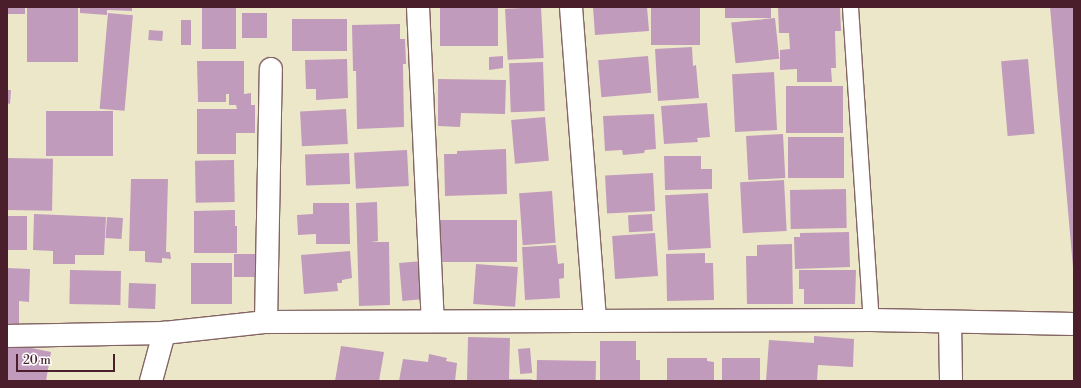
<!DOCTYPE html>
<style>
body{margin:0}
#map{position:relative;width:1081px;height:388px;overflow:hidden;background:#ede7ca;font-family:"Libre Bodoni",serif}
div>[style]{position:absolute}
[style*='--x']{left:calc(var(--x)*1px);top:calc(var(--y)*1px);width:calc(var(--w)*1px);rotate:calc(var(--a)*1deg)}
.building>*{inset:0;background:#c19bbb;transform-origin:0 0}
.roads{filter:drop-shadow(1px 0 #836563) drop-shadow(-1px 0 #836563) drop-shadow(0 1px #836563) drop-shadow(0 -1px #836563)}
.service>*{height:15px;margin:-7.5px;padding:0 7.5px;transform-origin:7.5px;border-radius:7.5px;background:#fff}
.pedestrian>*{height:22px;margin:-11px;padding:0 11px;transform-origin:11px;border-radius:11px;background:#fff}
.minor>*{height:22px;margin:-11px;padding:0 11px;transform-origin:11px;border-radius:11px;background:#fff}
span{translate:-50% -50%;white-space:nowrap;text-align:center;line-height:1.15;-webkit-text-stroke:4px #fff;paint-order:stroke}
.frame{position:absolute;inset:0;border:8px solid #4a1f2b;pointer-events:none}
.scale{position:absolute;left:16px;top:354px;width:99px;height:18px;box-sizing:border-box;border:2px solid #4a1f2b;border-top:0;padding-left:5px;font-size:12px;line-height:14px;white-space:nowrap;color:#4a1f2b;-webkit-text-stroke:3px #fff;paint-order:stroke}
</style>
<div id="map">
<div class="building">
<i style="left:7px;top:7px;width:18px;height:7px"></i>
<i style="left:27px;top:7px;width:51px;height:55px"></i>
<i style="clip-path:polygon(80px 7px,132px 7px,132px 11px,107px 10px,107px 15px,80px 13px)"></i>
<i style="left:202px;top:7px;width:34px;height:42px"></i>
<i style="left:440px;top:7px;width:58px;height:39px"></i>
<i style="left:541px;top:7px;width:51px;height:36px;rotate:87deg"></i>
<i style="clip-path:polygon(593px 7px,647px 7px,649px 31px,595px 35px)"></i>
<i style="left:651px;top:7px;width:49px;height:38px"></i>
<i style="left:725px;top:7px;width:46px;height:11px"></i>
<i style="clip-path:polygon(778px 7px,840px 7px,841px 31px,835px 31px,836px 68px,831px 68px,832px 82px,797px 82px,797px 69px,780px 70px,780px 50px,790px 49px,789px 33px,779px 33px)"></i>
<i style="clip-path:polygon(1050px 7px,1074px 7px,1074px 267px,1073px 267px)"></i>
<i style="left:108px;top:13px;width:25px;height:96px;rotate:5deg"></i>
<i style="left:242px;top:13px;width:25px;height:25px"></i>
<i style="left:775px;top:18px;width:41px;height:44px;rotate:84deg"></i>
<i style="left:292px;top:19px;width:55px;height:32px"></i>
<i style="left:181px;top:20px;width:10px;height:25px"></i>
<i style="clip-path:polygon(400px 24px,400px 39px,405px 39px,406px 64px,403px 64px,404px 127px,357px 129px,356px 71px,353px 71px,352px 25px)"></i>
<i style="left:149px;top:30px;width:14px;height:10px;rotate:4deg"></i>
<i style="clip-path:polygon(692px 47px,693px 66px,696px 65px,699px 98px,658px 101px,655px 49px)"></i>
<i style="clip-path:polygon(503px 56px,503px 68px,489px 70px,489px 57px)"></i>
<i style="left:648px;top:56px;width:37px;height:50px;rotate:85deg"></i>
<i style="clip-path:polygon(347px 59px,348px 98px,316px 100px,316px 89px,306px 89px,305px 60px)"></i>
<i style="left:1028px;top:59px;width:75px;height:27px;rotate:85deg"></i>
<i style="clip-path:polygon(197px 61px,244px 61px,244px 94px,251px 93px,251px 105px,255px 105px,255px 133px,236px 133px,236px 154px,197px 154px,197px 109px,237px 109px,236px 105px,229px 105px,229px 94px,226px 94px,226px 102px,198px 102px)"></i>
<i style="left:543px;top:62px;width:49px;height:34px;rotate:88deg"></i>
<i style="left:774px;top:72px;width:58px;height:42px;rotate:87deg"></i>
<i style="clip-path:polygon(438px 79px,506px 80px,505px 114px,461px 113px,460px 127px,438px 126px)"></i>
<i style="left:786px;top:86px;width:57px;height:47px"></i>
<i style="clip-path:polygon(7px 90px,11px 90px,10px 104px,7px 103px)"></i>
<i style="clip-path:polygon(707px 103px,710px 137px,697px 138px,698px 142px,664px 144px,661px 106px)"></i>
<i style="left:346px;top:109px;width:35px;height:46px;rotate:87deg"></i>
<i style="left:46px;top:111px;width:67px;height:45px"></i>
<i style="clip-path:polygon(654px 114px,656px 149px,645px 150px,644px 153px,623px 155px,622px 150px,605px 151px,603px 116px)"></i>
<i style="left:545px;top:117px;width:44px;height:34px;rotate:85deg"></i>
<i style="left:783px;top:134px;width:44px;height:37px;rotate:87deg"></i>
<i style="left:788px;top:137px;width:56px;height:41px"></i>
<i style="clip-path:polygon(506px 149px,507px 194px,445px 196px,444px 154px,457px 154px,457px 151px)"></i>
<i style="left:407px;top:150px;width:36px;height:53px;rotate:87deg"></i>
<i style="left:349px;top:153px;width:31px;height:44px;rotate:88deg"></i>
<i style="clip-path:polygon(664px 156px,701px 156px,701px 169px,712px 169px,712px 189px,665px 190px)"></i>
<i style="left:7px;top:158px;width:46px;height:52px;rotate:1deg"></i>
<i style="left:234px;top:160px;width:42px;height:39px;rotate:89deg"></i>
<i style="left:653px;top:173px;width:38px;height:48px;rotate:87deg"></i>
<i style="clip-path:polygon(131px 179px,168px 179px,166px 252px,170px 252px,171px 259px,162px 258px,162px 263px,145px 262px,145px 251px,129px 251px)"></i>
<i style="left:784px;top:180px;width:51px;height:44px;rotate:87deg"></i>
<i style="left:846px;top:189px;width:39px;height:56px;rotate:89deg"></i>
<i style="left:552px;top:191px;width:52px;height:33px;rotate:86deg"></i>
<i style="left:708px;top:193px;width:55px;height:43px;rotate:87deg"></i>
<i style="clip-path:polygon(377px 202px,378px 241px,371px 242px,389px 242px,390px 305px,359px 306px,356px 203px)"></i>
<i style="clip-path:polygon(313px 203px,349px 203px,350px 244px,316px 244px,316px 234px,298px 235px,297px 215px,313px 214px)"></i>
<i style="clip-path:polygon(235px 210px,235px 226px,237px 226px,237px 253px,194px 253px,194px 211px)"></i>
<i style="clip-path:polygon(34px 214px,106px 217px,104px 255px,75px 255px,75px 264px,53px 264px,53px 251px,33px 250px)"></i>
<i style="left:652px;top:214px;width:17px;height:24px;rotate:87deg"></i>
<i style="left:7px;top:216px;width:20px;height:34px"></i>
<i style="left:107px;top:217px;width:16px;height:21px;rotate:4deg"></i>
<i style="left:517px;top:220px;width:42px;height:79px;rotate:90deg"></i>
<i style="clip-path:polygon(849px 232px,850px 267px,795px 269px,794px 237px,800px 237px,800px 233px)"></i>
<i style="left:655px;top:233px;width:43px;height:43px;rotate:86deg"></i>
<i style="clip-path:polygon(792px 244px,793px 304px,747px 304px,746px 256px,757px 256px,757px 245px)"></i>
<i style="clip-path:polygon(556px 245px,558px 264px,564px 263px,564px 278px,559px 279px,560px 298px,525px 300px,522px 247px)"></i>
<i style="clip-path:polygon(350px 251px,352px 278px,342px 280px,342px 283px,337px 283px,338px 291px,304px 294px,301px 255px)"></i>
<i style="clip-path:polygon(705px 253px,705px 263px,713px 263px,714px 300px,667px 301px,666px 254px)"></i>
<i style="left:257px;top:254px;width:23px;height:23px;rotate:90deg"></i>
<i style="left:423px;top:261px;width:38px;height:24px;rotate:85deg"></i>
<i style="left:191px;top:263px;width:41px;height:41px"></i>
<i style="left:476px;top:264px;width:42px;height:40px;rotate:4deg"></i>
<i style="clip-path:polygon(7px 268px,30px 269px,29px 302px,19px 301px,19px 325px,7px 325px)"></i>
<i style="left:70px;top:270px;width:51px;height:34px;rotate:1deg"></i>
<i style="clip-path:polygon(799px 270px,856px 270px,855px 304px,804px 304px,804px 289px,799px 289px)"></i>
<i style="left:129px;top:283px;width:27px;height:25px;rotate:2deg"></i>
<i style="clip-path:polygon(814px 336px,854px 339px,853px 367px,818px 365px,817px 381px,766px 381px,769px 340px,814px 343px)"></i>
<i style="clip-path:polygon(468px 337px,510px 338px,509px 379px,532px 379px,532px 381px,467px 381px)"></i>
<i style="clip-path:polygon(600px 341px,636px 341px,636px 360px,640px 360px,640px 381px,600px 381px)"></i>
<i style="clip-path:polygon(7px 343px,51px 352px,46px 381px,7px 381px)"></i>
<i style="clip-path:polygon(341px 346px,384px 352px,379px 381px,335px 381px)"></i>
<i style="left:530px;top:348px;width:25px;height:12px;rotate:85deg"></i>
<i style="clip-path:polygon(429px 354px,447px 358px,446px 361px,457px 363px,455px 381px,399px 381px,403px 359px,428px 362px)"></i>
<i style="clip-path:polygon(667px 358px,707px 358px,707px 361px,714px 362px,714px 381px,667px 381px)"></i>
<i style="left:722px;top:358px;width:38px;height:23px"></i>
<i style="left:537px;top:360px;width:59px;height:21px;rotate:1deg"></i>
</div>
<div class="roads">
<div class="service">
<i style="--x:850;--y:7;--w:314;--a:86.2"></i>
</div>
<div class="pedestrian">
<i style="--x:7;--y:336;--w:157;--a:-1.1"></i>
<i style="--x:164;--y:333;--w:103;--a:-6.2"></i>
<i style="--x:266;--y:322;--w:605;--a:-0.19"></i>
<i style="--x:871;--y:320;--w:203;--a:1.1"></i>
</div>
<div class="minor">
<i style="--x:418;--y:7;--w:314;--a:87.3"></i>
<i style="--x:571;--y:7;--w:314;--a:85.6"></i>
<i style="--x:266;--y:322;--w:253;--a:-88.9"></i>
<i style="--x:950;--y:322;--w:59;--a:89"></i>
<i style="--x:151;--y:381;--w:50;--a:-74.8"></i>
</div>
</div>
<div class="frame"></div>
<div class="scale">20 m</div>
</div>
